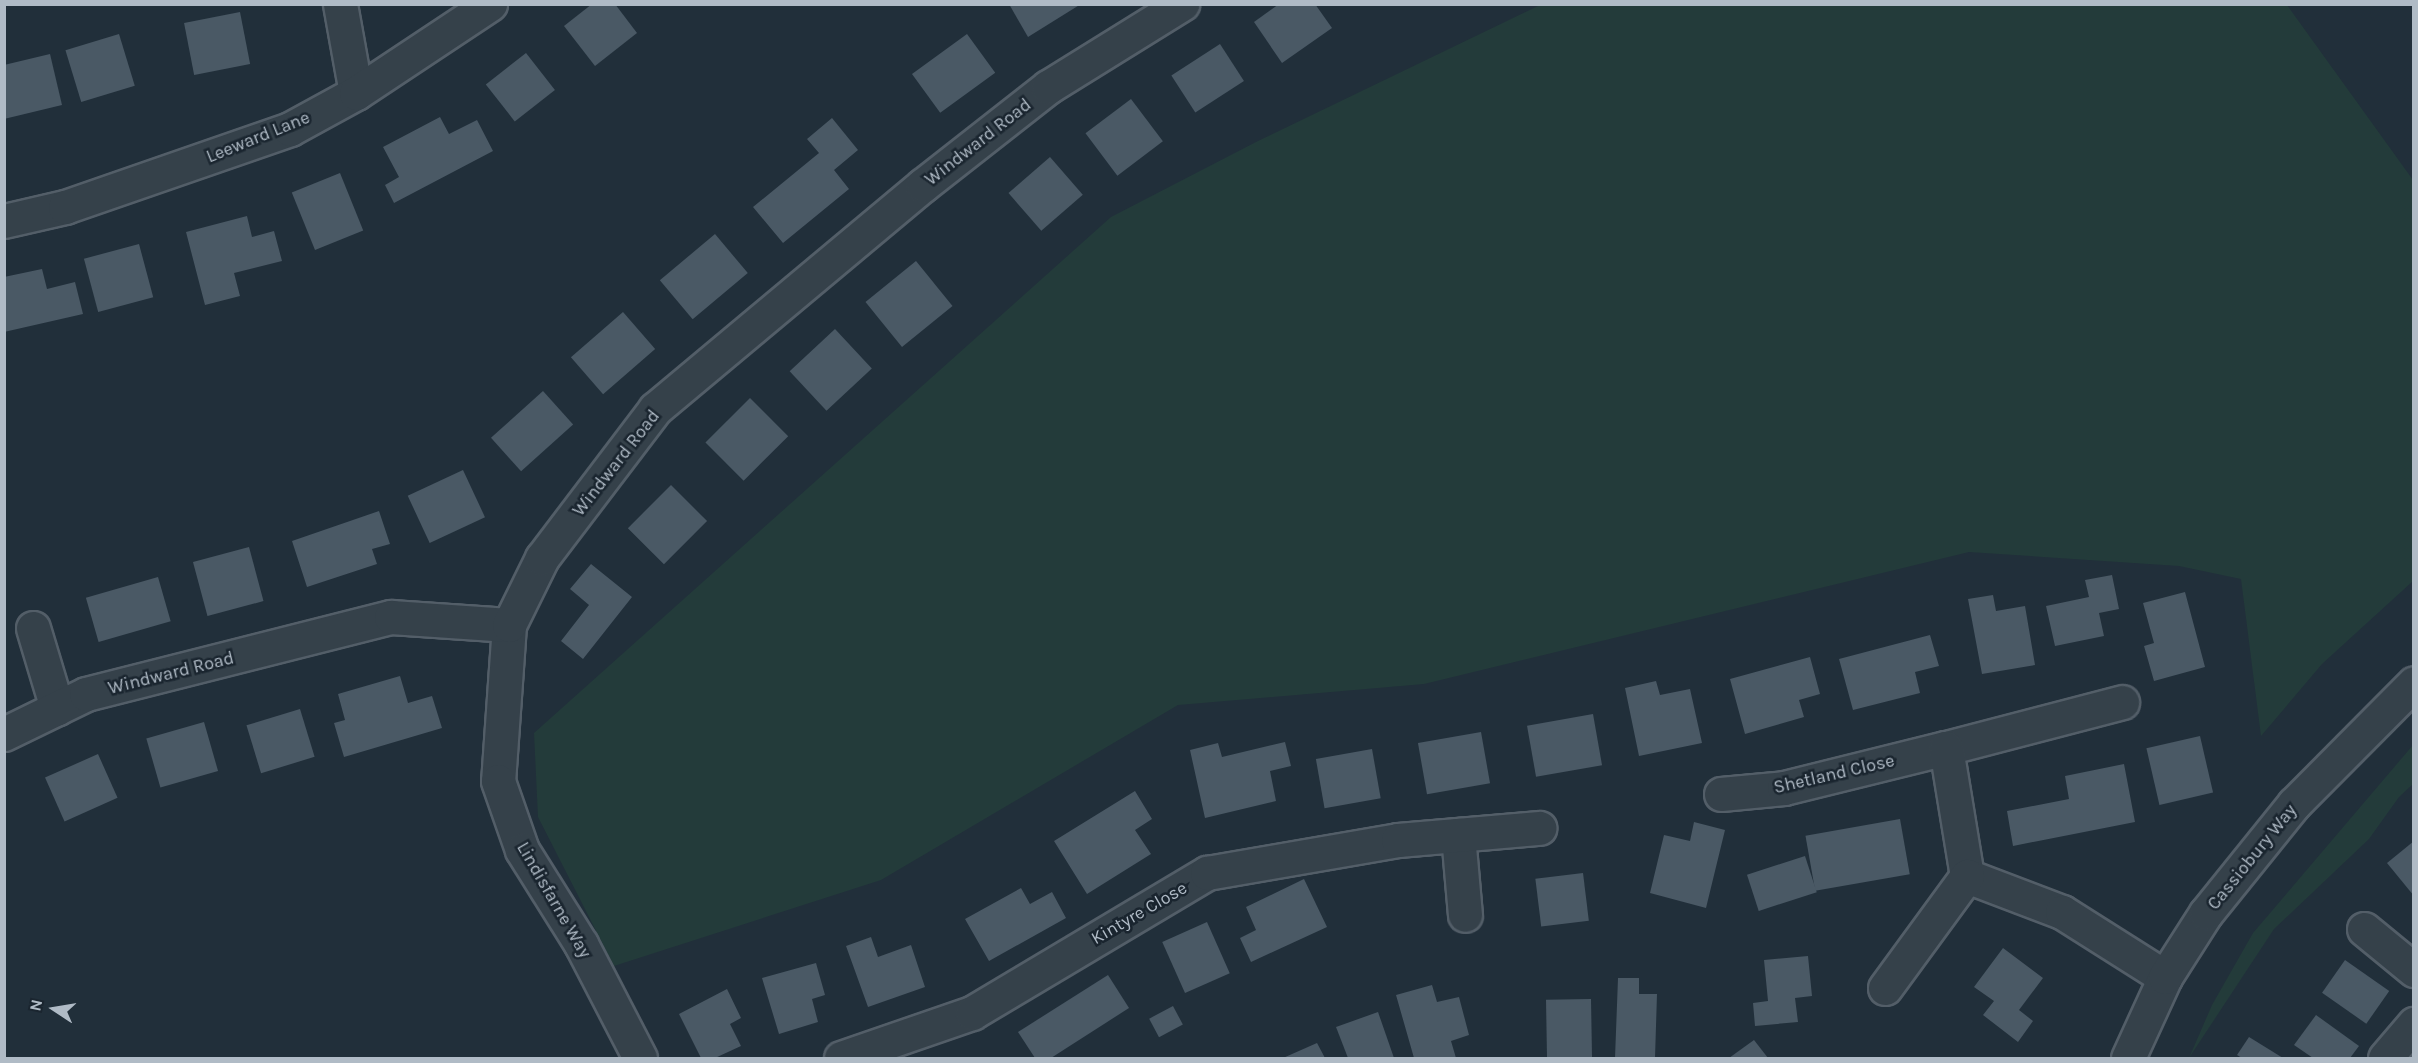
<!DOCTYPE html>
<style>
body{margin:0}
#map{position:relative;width:2418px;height:1063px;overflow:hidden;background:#212f3a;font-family:Karla,sans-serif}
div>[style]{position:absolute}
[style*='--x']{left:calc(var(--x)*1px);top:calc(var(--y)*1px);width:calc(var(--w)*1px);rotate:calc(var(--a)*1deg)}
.green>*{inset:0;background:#233b3a}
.building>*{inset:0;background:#4a5965;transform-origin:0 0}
.roads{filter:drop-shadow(2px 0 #535e68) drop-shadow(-2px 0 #535e68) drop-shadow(0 2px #535e68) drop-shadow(0 -2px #535e68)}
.street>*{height:33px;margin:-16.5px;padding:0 16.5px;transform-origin:16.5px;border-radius:16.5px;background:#35414a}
span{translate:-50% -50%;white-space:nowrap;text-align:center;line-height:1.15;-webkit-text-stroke:5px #1a252f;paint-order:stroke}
.street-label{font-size:18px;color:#b0bbc6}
.frame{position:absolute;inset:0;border:6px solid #b0bbc6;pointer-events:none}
.north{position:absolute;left:24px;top:979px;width:60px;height:60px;-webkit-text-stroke:4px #1a252f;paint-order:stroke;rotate:282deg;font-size:16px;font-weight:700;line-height:24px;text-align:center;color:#b0bbc6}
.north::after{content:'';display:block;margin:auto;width:21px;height:27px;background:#b0bbc6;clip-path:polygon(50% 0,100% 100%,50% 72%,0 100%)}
</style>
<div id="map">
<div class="green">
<i style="clip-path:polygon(1542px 4px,2287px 5px,2413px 180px,2413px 581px,2322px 664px,2261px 736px,2241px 579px,2179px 566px,1969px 552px,1424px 684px,1178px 705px,881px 880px,614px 966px,538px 817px,534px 733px,1111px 217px,1256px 142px)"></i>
<i style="clip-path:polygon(2413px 745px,2413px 784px,2399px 797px,2369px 839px,2274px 929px,2189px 1058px,2212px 1005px,2253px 933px)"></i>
</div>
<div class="building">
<i style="clip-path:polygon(592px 4px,615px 4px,637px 33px,595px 66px,564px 26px)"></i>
<i style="clip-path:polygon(1009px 4px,1081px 4px,1028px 37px)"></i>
<i style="clip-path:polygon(1279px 4px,1315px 4px,1332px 28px,1282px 63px,1254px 22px)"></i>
<i style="left:240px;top:12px;width:53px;height:57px;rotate:79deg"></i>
<i style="left:119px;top:34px;width:54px;height:56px;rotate:73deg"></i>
<i style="left:967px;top:34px;width:48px;height:68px;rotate:54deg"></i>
<i style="left:1220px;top:44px;width:44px;height:58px;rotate:57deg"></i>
<i style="left:526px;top:53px;width:47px;height:51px;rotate:52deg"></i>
<i style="clip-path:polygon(50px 54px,62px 105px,4px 119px,4px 65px)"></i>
<i style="left:1131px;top:99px;width:53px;height:57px;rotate:53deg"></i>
<i style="clip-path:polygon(440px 117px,449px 134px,477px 120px,493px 151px,394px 203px,385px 185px,399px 177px,383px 147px)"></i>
<i style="clip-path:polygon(832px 118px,858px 150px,834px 170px,849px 189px,783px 243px,753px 207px,819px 153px,807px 139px)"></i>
<i style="left:1050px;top:157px;width:50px;height:55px;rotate:49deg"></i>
<i style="left:340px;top:173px;width:62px;height:52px;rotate:68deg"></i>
<i style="clip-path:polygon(247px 216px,252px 237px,274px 231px,282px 261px,234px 273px,240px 296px,205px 305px,186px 232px)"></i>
<i style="left:715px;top:234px;width:51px;height:72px;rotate:50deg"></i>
<i style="left:139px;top:244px;width:55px;height:57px;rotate:75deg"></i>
<i style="left:916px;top:261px;width:58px;height:65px;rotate:51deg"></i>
<i style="clip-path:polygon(42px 269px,47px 289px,75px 282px,83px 314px,4px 332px,4px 277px)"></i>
<i style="left:623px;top:312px;width:49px;height:69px;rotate:49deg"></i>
<i style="left:835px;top:329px;width:54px;height:62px;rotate:47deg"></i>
<i style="left:543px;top:391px;width:45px;height:70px;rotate:48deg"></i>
<i style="left:750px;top:398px;width:54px;height:63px;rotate:45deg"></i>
<i style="left:463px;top:470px;width:52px;height:61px;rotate:65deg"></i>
<i style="left:671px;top:485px;width:51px;height:61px;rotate:45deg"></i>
<i style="clip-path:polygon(379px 511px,390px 544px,372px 549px,377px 564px,307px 587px,292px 541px)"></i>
<i style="left:249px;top:547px;width:56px;height:58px;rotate:75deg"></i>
<i style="clip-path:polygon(591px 564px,632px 597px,583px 659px,561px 641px,589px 605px,570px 589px)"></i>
<i style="clip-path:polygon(2112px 575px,2119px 609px,2099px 613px,2104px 636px,2055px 646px,2046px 606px,2089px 597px,2085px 580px)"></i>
<i style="left:158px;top:577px;width:46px;height:75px;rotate:74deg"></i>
<i style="clip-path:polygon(2185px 592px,2205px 667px,2154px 681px,2144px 646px,2154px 643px,2143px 603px)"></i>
<i style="clip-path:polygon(1993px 595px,1996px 611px,2025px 606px,2035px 665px,1982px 674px,1968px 599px)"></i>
<i style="clip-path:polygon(1930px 635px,1939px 666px,1915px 672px,1920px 693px,1853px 710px,1839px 659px)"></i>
<i style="clip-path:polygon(1810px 657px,1820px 694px,1799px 700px,1804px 717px,1745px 734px,1730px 679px)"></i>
<i style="clip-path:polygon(400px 676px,408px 703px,432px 696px,442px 728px,344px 757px,334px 723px,345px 720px,338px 694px)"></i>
<i style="clip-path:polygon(1656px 681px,1660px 695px,1690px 689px,1702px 743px,1639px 756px,1625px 688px)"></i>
<i style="left:300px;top:709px;width:50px;height:56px;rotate:73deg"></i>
<i style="left:1593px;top:714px;width:52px;height:67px;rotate:80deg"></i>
<i style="left:204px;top:722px;width:51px;height:60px;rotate:74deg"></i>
<i style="left:1481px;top:732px;width:52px;height:64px;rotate:80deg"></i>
<i style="left:2200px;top:736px;width:58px;height:55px;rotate:77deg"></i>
<i style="clip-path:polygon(1285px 742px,1291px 766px,1270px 771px,1276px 801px,1205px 818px,1190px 750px,1218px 743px,1222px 757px)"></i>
<i style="left:1372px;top:749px;width:50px;height:57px;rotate:80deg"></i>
<i style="left:98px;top:754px;width:48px;height:58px;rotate:66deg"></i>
<i style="clip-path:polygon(2124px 764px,2135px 822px,2013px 846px,2007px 811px,2069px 799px,2065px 776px)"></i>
<i style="clip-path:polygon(1135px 791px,1152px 819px,1135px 830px,1151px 854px,1087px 894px,1054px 841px)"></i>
<i style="left:1900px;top:819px;width:56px;height:96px;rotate:80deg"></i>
<i style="clip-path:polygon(1694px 822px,1725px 830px,1706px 908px,1650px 893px,1664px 835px,1690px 841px)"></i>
<i style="clip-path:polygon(2414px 841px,2414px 896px,2387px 863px)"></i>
<i style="left:1805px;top:856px;width:38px;height:61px;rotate:72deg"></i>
<i style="left:1583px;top:873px;width:48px;height:48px;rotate:83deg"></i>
<i style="clip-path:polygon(1304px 879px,1327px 927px,1251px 962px,1240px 938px,1256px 930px,1246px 907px)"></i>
<i style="clip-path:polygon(1021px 888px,1030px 904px,1052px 892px,1066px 918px,989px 961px,965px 919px)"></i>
<i style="left:1207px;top:922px;width:56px;height:49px;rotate:66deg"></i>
<i style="clip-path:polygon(871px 937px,878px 957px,911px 945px,925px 987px,868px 1007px,846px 946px)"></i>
<i style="clip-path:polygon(2003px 948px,2043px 978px,2019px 1010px,2033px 1021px,2018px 1042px,1983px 1015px,1994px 1001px,1974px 987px)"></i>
<i style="clip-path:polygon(1808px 956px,1812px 996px,1795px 998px,1798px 1022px,1755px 1026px,1753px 1003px,1768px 1001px,1764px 960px)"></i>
<i style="left:2345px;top:960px;width:54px;height:40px;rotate:35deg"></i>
<i style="clip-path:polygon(816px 963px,825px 995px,812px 999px,818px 1022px,779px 1034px,762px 978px)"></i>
<i style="clip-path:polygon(1108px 975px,1129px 1008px,1051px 1058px,1035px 1058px,1018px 1032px)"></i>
<i style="clip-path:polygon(1618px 978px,1639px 978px,1639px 994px,1657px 994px,1655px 1058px,1615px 1058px)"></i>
<i style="clip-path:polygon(1432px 985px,1437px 1002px,1459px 997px,1469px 1035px,1451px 1041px,1456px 1058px,1414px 1058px,1396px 995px)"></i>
<i style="clip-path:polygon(727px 989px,741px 1018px,730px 1024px,741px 1046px,715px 1058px,701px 1058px,679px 1014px)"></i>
<i style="left:1591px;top:999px;width:59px;height:45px;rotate:89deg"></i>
<i style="left:1173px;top:1006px;width:21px;height:27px;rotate:62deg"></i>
<i style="clip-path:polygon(1378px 1012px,1394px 1058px,1348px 1058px,1336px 1027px)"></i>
<i style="clip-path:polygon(2316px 1015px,2359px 1046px,2350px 1058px,2313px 1058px,2294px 1045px)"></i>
<i style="clip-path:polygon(2249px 1037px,2283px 1058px,2242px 1058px,2237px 1055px)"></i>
<i style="clip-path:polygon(1754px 1040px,1768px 1058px,1729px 1058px)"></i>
<i style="clip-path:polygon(1317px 1043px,1325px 1058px,1283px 1058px)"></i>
</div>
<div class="roads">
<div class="street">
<i style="--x:340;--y:4;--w:90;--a:79.8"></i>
<i style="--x:4;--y:221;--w:63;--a:-12.9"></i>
<i style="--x:65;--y:207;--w:238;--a:-19.1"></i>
<i style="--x:290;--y:129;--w:75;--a:-28.6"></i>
<i style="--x:356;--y:93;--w:161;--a:-33.6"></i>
<i style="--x:509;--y:625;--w:156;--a:94"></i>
<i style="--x:498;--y:781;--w:73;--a:70.8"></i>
<i style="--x:522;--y:850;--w:111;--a:57.9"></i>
<i style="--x:581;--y:944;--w:128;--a:62.6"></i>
<i style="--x:33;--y:628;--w:84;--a:73.3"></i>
<i style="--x:4;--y:734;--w:91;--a:-26"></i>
<i style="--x:86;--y:694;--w:315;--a:-14.2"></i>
<i style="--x:391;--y:617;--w:118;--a:3.9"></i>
<i style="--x:509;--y:625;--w:75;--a:-63.8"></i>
<i style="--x:542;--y:558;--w:187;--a:-52.8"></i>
<i style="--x:655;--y:409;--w:349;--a:-39.9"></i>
<i style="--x:923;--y:185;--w:159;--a:-38.1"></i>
<i style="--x:1048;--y:87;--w:158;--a:-31.8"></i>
<i style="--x:1946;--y:748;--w:182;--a:-14.6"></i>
<i style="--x:1721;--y:794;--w:63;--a:-5.4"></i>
<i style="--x:1784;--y:788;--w:167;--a:-13.9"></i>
<i style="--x:1946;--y:748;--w:130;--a:80.7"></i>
<i style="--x:1967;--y:876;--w:102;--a:20.8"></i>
<i style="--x:2062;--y:912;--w:122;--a:32.3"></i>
<i style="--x:1458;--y:835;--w:80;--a:85"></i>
<i style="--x:2364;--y:929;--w:65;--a:39.4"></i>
<i style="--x:1885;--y:988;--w:139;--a:-53.8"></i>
<i style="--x:841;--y:1058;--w:139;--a:-19"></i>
<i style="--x:972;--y:1013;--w:274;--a:-30.8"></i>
<i style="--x:1207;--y:873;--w:194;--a:-9.8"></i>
<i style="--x:1398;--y:840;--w:142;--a:-4.9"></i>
<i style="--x:2128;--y:1058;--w:89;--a:-65.4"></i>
<i style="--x:2165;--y:977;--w:76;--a:-57.4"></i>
<i style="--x:2206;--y:913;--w:140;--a:-51.1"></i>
<i style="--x:2294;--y:804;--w:170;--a:-45.2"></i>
<i style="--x:2385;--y:1058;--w:45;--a:-49.5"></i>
</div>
</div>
<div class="street-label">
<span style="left:258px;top:137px;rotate:-22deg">Leeward Lane</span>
<span style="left:978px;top:142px;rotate:-38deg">Windward Road</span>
<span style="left:616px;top:463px;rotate:-52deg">Windward Road</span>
<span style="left:171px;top:673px;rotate:-14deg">Windward Road</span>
<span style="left:1834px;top:774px;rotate:-13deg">Shetland Close</span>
<span style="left:2252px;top:857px;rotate:-51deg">Cassiobury Way</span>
<span style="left:554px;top:900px;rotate:60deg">Lindisfarne Way</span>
<span style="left:1139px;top:913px;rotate:-30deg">Kintyre Close</span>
</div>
<div class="frame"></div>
<div class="north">N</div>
</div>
